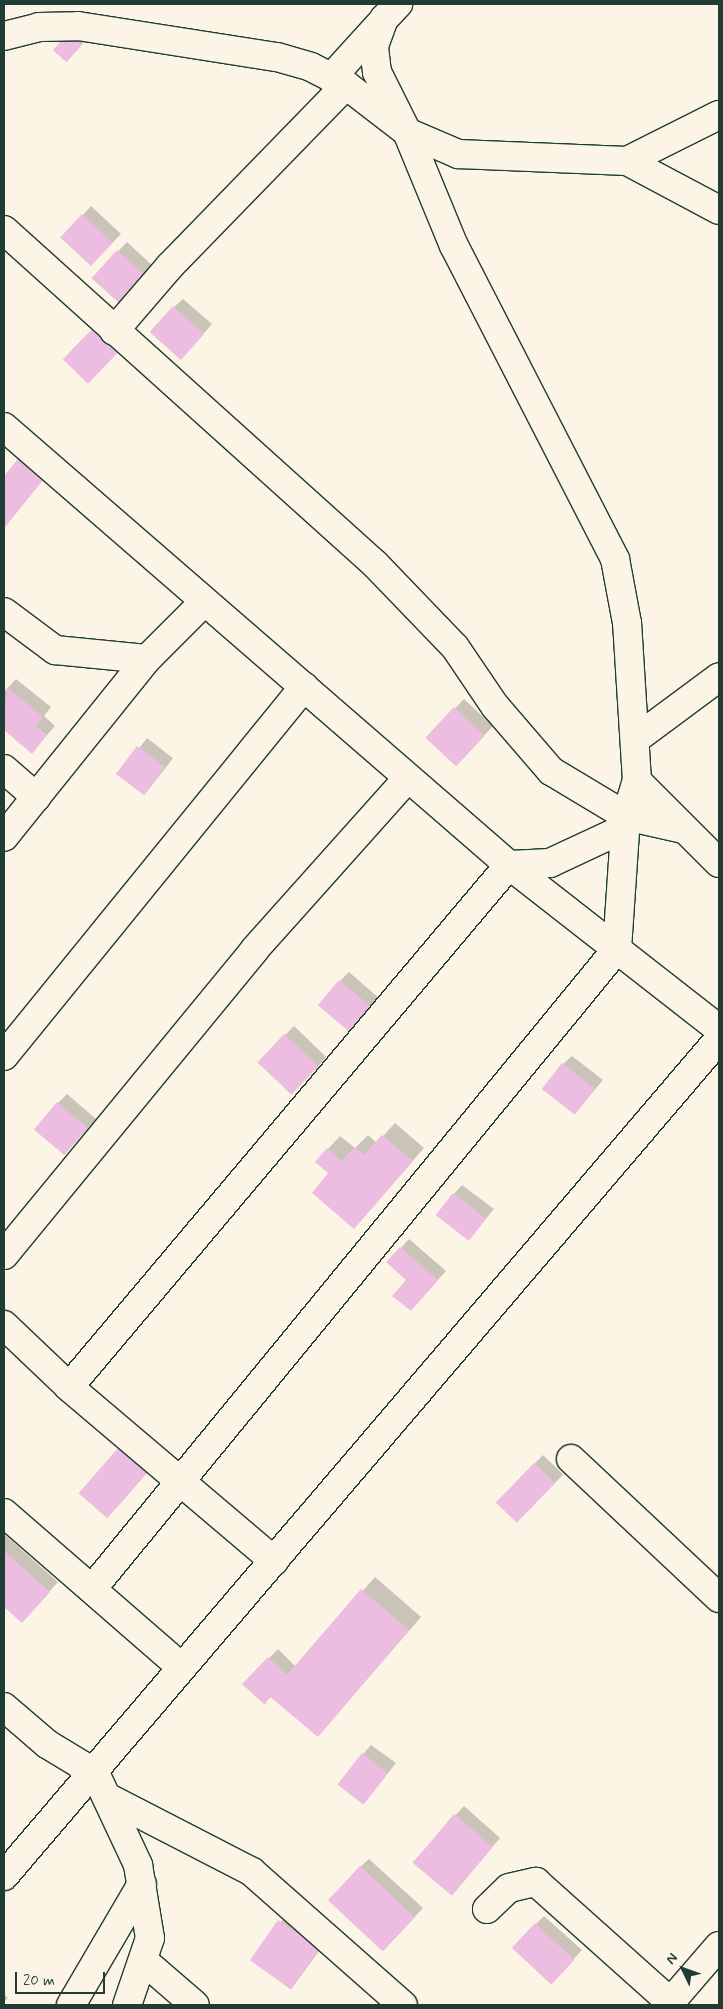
<!DOCTYPE html>
<style>
body{margin:0}
#map{position:relative;width:723px;height:2009px;overflow:hidden;background:#fcf5e5;font-family:Mynerve,sans-serif}
div>[style]{position:absolute}
[style*='--x']{left:calc(var(--x)*1px);top:calc(var(--y)*1px);width:calc(var(--w)*1px);rotate:calc(var(--a)*1deg)}
.shadow>*{inset:0;background:#0003;transform-origin:0 0}
.building>*{inset:0;background:#ecbde0;transform-origin:0 0}
.roads{filter:drop-shadow(1px 0 #1f3d34) drop-shadow(-1px 0 #1f3d34) drop-shadow(0 1px #1f3d34) drop-shadow(0 -1px #1f3d34)}
.street>*{height:28px;margin:-14px;padding:0 14px;transform-origin:14px;border-radius:14px;background:#fcf5e5}
span{translate:-50% -50%;white-space:nowrap;text-align:center;line-height:1.15;-webkit-text-stroke:5px #fcf5e5;paint-order:stroke}
.frame{position:absolute;inset:0;border:5px solid #1f3d34;pointer-events:none}
.north{position:absolute;left:658px;top:1944px;width:50px;height:50px;-webkit-text-stroke:4px #fcf5e5;paint-order:stroke;rotate:312deg;font-size:14px;font-weight:700;line-height:20px;text-align:center;color:#1f3d34}
.north::after{content:'';display:block;margin:auto;width:18px;height:22px;background:#1f3d34;clip-path:polygon(50% 0,100% 100%,50% 72%,0 100%)}
.scale{position:absolute;left:15px;top:1972px;width:90px;height:22px;box-sizing:border-box;border:2px solid #1f3d34;border-top:0;padding-left:6px;font-size:15px;line-height:18px;white-space:nowrap;color:#1f3d34;-webkit-text-stroke:4px #fcf5e5;paint-order:stroke}
</style>
<div id="map">
<div class="shadow">
<i style="clip-path:polygon(69px 34px,86px 40px,67px 61px)"></i>
<i style="clip-path:polygon(91px 206px,121px 234px,100px 256px,83px 215px)"></i>
<i style="clip-path:polygon(127px 242px,156px 269px,130px 296px,93px 278px)"></i>
<i style="clip-path:polygon(183px 299px,212px 324px,190px 349px,174px 307px)"></i>
<i style="clip-path:polygon(23px 455px,55px 465px,4px 528px,4px 478px)"></i>
<i style="clip-path:polygon(16px 679px,51px 707px,44px 716px,55px 726px,32px 752px,4px 729px,4px 692px)"></i>
<i style="clip-path:polygon(464px 699px,493px 726px,465px 756px,427px 737px)"></i>
<i style="left:147px;top:738px;width:33px;height:46px;rotate:38deg"></i>
<i style="clip-path:polygon(349px 972px,380px 999px,358px 1024px,340px 981px)"></i>
<i style="left:294px;top:1026px;width:45px;height:51px;rotate:44deg"></i>
<i style="clip-path:polygon(572px 1056px,603px 1080px,575px 1113px,563px 1064px)"></i>
<i style="clip-path:polygon(67px 1094px,96px 1119px,73px 1145px,58px 1103px)"></i>
<i style="clip-path:polygon(395px 1123px,424px 1148px,354px 1228px,330px 1173px,328px 1149px,340px 1136px,355px 1148px,368px 1135px,377px 1143px)"></i>
<i style="clip-path:polygon(462px 1185px,494px 1209px,469px 1239px,454px 1194px)"></i>
<i style="clip-path:polygon(409px 1239px,446px 1271px,419px 1301px,401px 1248px)"></i>
<i style="clip-path:polygon(128px 1440px,155px 1464px,117px 1507px,81px 1493px)"></i>
<i style="left:543px;top:1455px;width:28px;height:66px;rotate:44deg"></i>
<i style="clip-path:polygon(4px 1534px,58px 1582px,22px 1622px,4px 1605px)"></i>
<i style="clip-path:polygon(375px 1577px,421px 1617px,318px 1736px,272px 1696px,264px 1703px,244px 1684px,278px 1649px,296px 1667px)"></i>
<i style="clip-path:polygon(371px 1745px,396px 1763px,364px 1803px,363px 1754px)"></i>
<i style="clip-path:polygon(464px 1806px,500px 1838px,457px 1886px,413px 1862px)"></i>
<i style="clip-path:polygon(369px 1859px,423px 1908px,392px 1941px,360px 1867px)"></i>
<i style="left:288px;top:1912px;width:48px;height:61px;rotate:36deg"></i>
<i style="clip-path:polygon(544px 1916px,582px 1950px,560px 1974px,536px 1924px)"></i>
<i style="clip-path:polygon(4px 1994px,8px 1998px,4px 2002px)"></i>
</div>
<div class="building">
<i style="left:68px;top:33px;width:18px;height:23px;rotate:41deg"></i>
<i style="left:82px;top:214px;width:42px;height:32px;rotate:43deg"></i>
<i style="left:117px;top:250px;width:42px;height:38px;rotate:42deg"></i>
<i style="left:173px;top:306px;width:42px;height:35px;rotate:42deg"></i>
<i style="left:94px;top:327px;width:35px;height:45px;rotate:44deg"></i>
<i style="clip-path:polygon(22px 454px,47px 475px,4px 528px,4px 476px)"></i>
<i style="clip-path:polygon(7px 687px,43px 717px,36px 726px,47px 735px,32px 754px,4px 730px)"></i>
<i style="left:454px;top:707px;width:42px;height:42px;rotate:43deg"></i>
<i style="left:137px;top:746px;width:35px;height:35px;rotate:37deg"></i>
<i style="left:339px;top:980px;width:43px;height:33px;rotate:40deg"></i>
<i style="left:284px;top:1034px;width:47px;height:39px;rotate:43deg"></i>
<i style="left:562px;top:1063px;width:42px;height:33px;rotate:38deg"></i>
<i style="left:57px;top:1102px;width:40px;height:36px;rotate:40deg"></i>
<i style="clip-path:polygon(382px 1135px,413px 1161px,354px 1229px,312px 1193px,328px 1173px,315px 1162px,327px 1148px,342px 1161px,354px 1147px,364px 1155px)"></i>
<i style="left:453px;top:1193px;width:42px;height:28px;rotate:38deg"></i>
<i style="clip-path:polygon(400px 1247px,438px 1280px,411px 1311px,392px 1296px,406px 1280px,386px 1262px)"></i>
<i style="left:118px;top:1448px;width:38px;height:60px;rotate:41deg"></i>
<i style="left:534px;top:1463px;width:29px;height:55px;rotate:44deg"></i>
<i style="clip-path:polygon(4px 1551px,50px 1592px,22px 1623px,4px 1607px)"></i>
<i style="clip-path:polygon(361px 1589px,409px 1630px,318px 1737px,269px 1696px,265px 1705px,242px 1684px,268px 1657px,287px 1675px)"></i>
<i style="left:362px;top:1753px;width:33px;height:40px;rotate:38deg"></i>
<i style="left:454px;top:1814px;width:51px;height:64px;rotate:40deg"></i>
<i style="left:360px;top:1866px;width:75px;height:47px;rotate:43deg"></i>
<i style="left:278px;top:1920px;width:50px;height:49px;rotate:35deg"></i>
<i style="left:535px;top:1923px;width:54px;height:34px;rotate:43deg"></i>
</div>
<div class="roads">
<div class="street">
<i style="--x:4;--y:36;--w:36;--a:-14"></i>
<i style="--x:39;--y:27;--w:39;--a:-1"></i>
<i style="--x:78;--y:26;--w:201;--a:8.9"></i>
<i style="--x:277;--y:57;--w:35;--a:16"></i>
<i style="--x:311;--y:67;--w:39;--a:27"></i>
<i style="--x:346;--y:85;--w:77;--a:37.6"></i>
<i style="--x:407;--y:132;--w:56;--a:23.3"></i>
<i style="--x:458;--y:154;--w:169;--a:2.4"></i>
<i style="--x:627;--y:161;--w:104;--a:28"></i>
<i style="--x:331;--y:78;--w:73;--a:-47.8"></i>
<i style="--x:627;--y:161;--w:103;--a:-26.6"></i>
<i style="--x:4;--y:230;--w:499;--a:42"></i>
<i style="--x:375;--y:564;--w:115;--a:46.1"></i>
<i style="--x:455;--y:647;--w:71;--a:55.9"></i>
<i style="--x:495;--y:706;--w:86;--a:49.3"></i>
<i style="--x:551;--y:771;--w:87;--a:31"></i>
<i style="--x:626;--y:816;--w:58;--a:12.8"></i>
<i style="--x:114;--y:331;--w:86;--a:-49.3"></i>
<i style="--x:170;--y:266;--w:252;--a:-45.8"></i>
<i style="--x:4;--y:427;--w:668;--a:40.94"></i>
<i style="--x:509;--y:865;--w:266;--a:38"></i>
<i style="--x:4;--y:612;--w:64;--a:36.7"></i>
<i style="--x:55;--y:650;--w:92;--a:5.6"></i>
<i style="--x:637;--y:738;--w:102;--a:-36.6"></i>
<i style="--x:4;--y:769;--w:43;--a:41.2"></i>
<i style="--x:36;--y:797;--w:51;--a:128.7"></i>
<i style="--x:637;--y:781;--w:116;--a:45"></i>
<i style="--x:36;--y:797;--w:177;--a:-51.2"></i>
<i style="--x:147;--y:659;--w:79;--a:-45"></i>
<i style="--x:4;--y:1056;--w:476;--a:-50.9"></i>
<i style="--x:4;--y:1255;--w:396;--a:-50.6"></i>
<i style="--x:255;--y:949;--w:228;--a:-48.2"></i>
<i style="--x:4;--y:1325;--w:90;--a:43.6"></i>
<i style="--x:69;--y:1387;--w:269;--a:40.3"></i>
<i style="--x:69;--y:1387;--w:683;--a:-49.87"></i>
<i style="--x:509;--y:865;--w:41;--a:-2.8"></i>
<i style="--x:550;--y:863;--w:83;--a:-25"></i>
<i style="--x:571;--y:1459;--w:203;--a:43.2"></i>
<i style="--x:4;--y:1513;--w:233;--a:41"></i>
<i style="--x:92;--y:1589;--w:828;--a:-50.64"></i>
<i style="--x:617;--y:949;--w:133;--a:-86.1"></i>
<i style="--x:626;--y:816;--w:37;--a:-73"></i>
<i style="--x:637;--y:781;--w:158;--a:-93.6"></i>
<i style="--x:627;--y:623;--w:65;--a:-100.6"></i>
<i style="--x:615;--y:559;--w:352;--a:-117.2"></i>
<i style="--x:454;--y:246;--w:123;--a:-112.4"></i>
<i style="--x:407;--y:132;--w:67;--a:-116.6"></i>
<i style="--x:377;--y:72;--w:26;--a:-97"></i>
<i style="--x:374;--y:46;--w:29;--a:-70"></i>
<i style="--x:384;--y:19;--w:21;--a:-47"></i>
<i style="--x:4;--y:1707;--w:57;--a:40.7"></i>
<i style="--x:47;--y:1744;--w:56;--a:31.1"></i>
<i style="--x:95;--y:1773;--w:102;--a:64.9"></i>
<i style="--x:138;--y:1865;--w:74;--a:80.7"></i>
<i style="--x:150;--y:1938;--w:71;--a:108.9"></i>
<i style="--x:107;--y:1797;--w:163;--a:27.3"></i>
<i style="--x:252;--y:1872;--w:201;--a:41.4"></i>
<i style="--x:4;--y:1876;--w:1101;--a:-49.49"></i>
<i style="--x:487;--y:1909;--w:30;--a:-44"></i>
<i style="--x:509;--y:1888;--w:28;--a:-13"></i>
<i style="--x:536;--y:1882;--w:177;--a:41.8"></i>
<i style="--x:144;--y:1961;--w:67;--a:40.8"></i>
<i style="--x:71;--y:2005;--w:140;--a:-59.6"></i>
<i style="--x:668;--y:2005;--w:78;--a:-49.2"></i>
</div>
</div>
<div class="frame"></div>
<div class="north">N</div>
<div class="scale">20 m</div>
</div>
